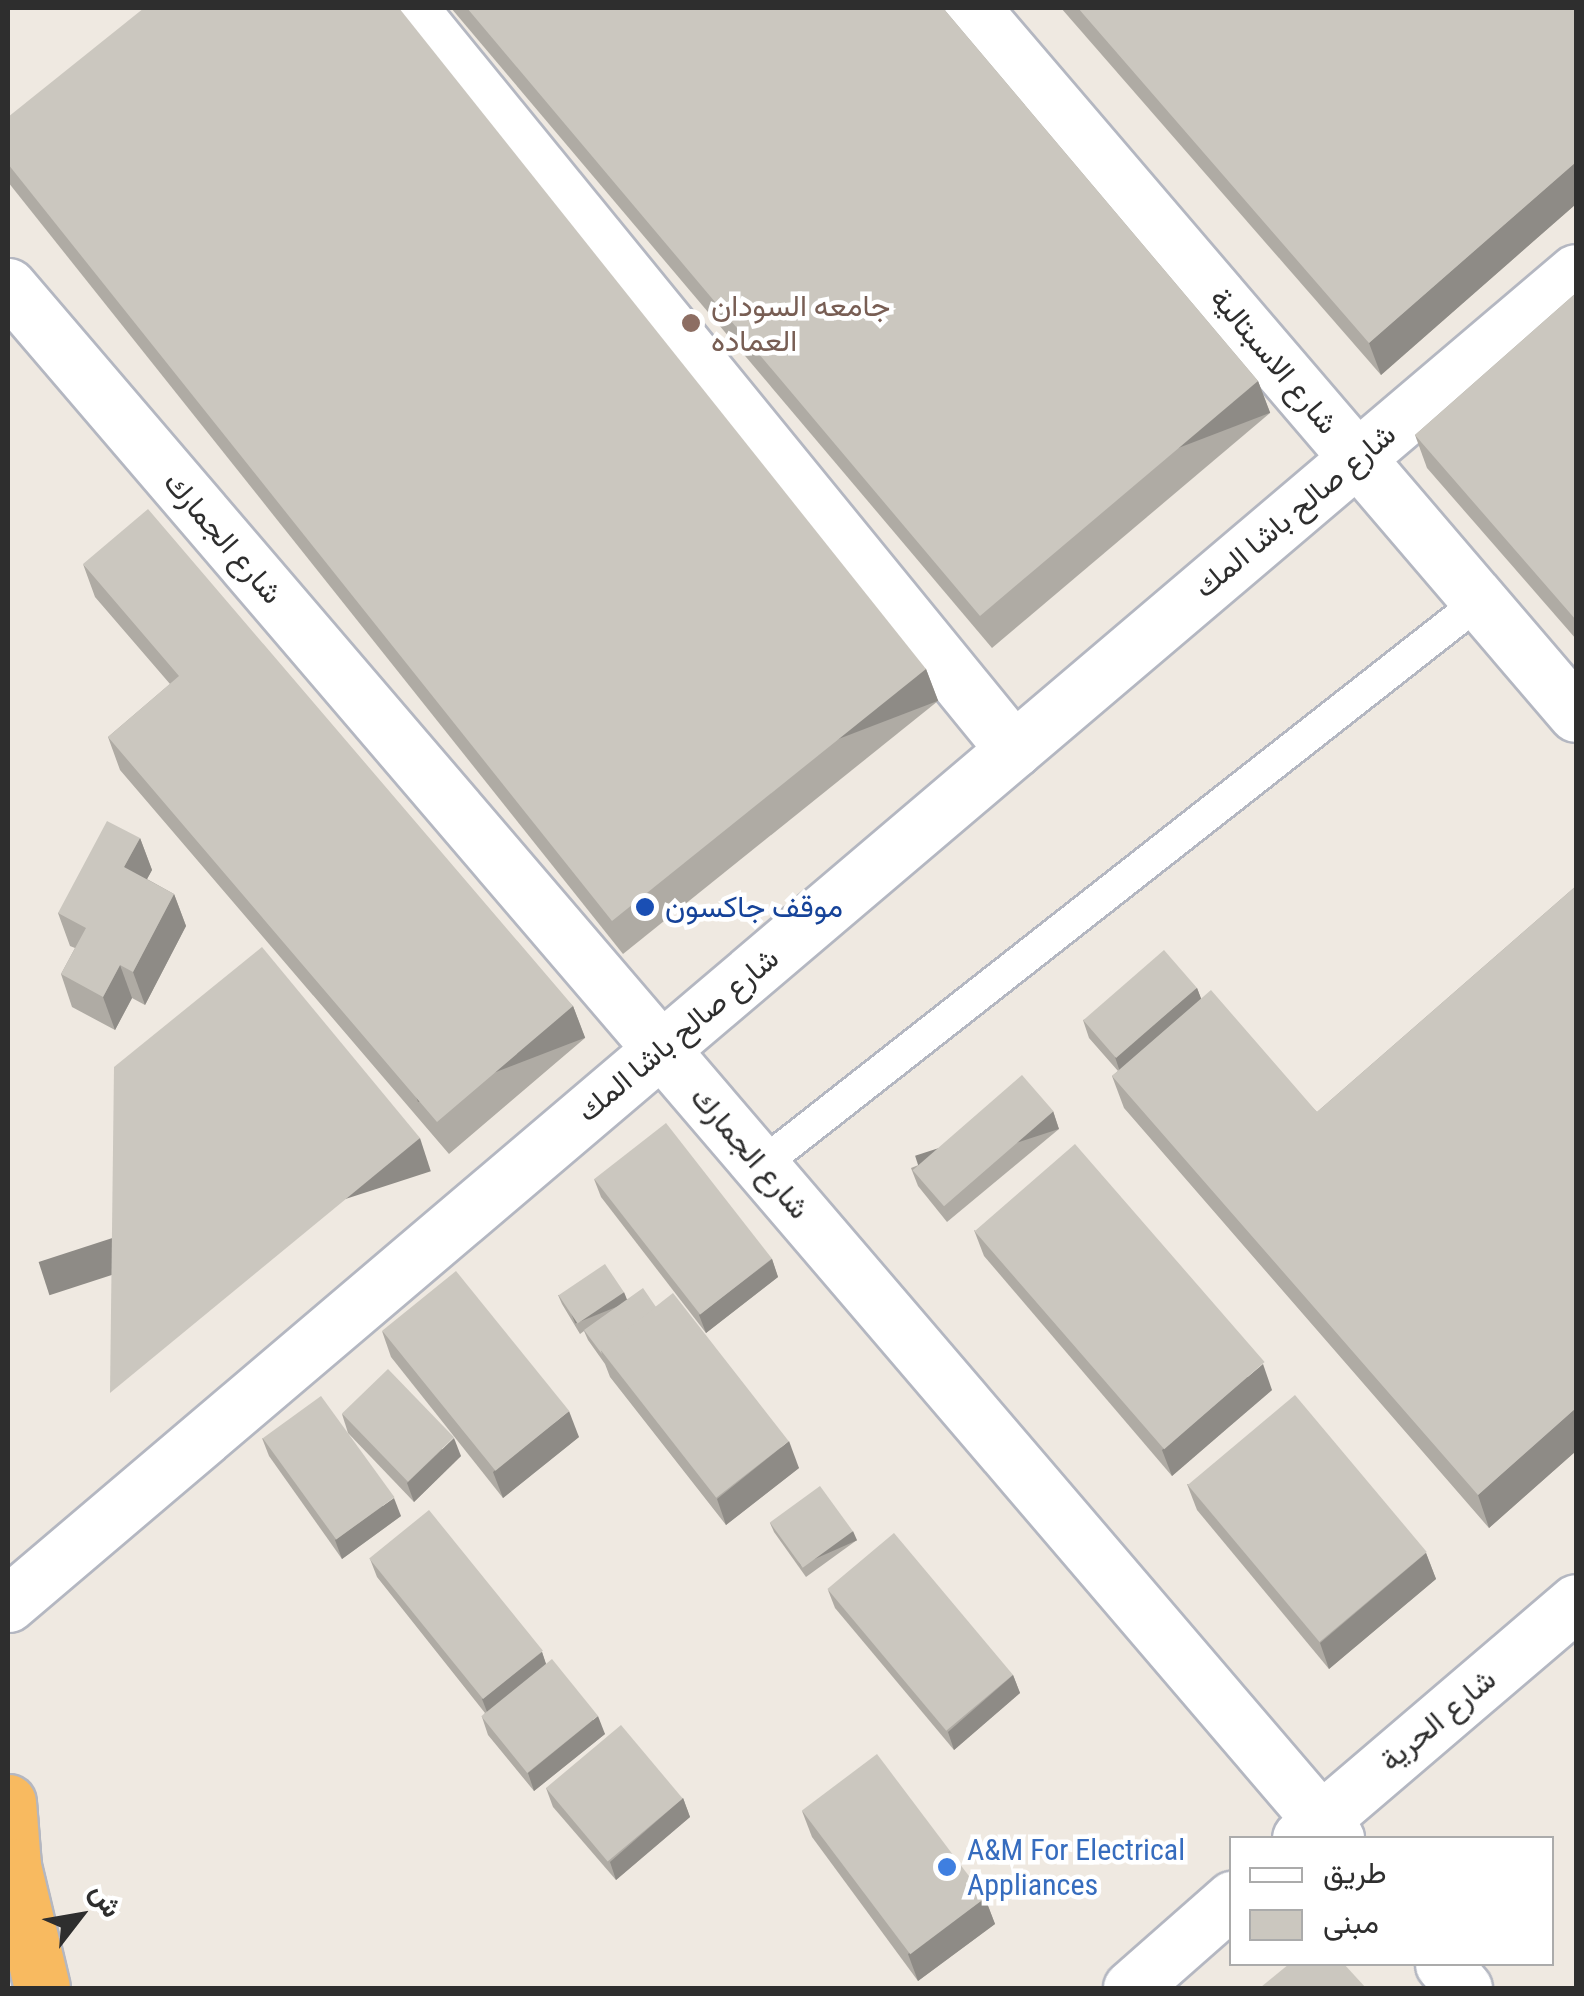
<!DOCTYPE html>
<meta charset="utf-8">
<style>
body{margin:0}
#map{position:relative;width:1584px;height:1996px;overflow:hidden;background:#efe9e1;font-family:"Roboto Condensed",Vazirmatn,sans-serif}
div>[style]{position:absolute}
[style*='--x']{left:calc(var(--x)*1px);top:calc(var(--y)*1px);width:calc(var(--w)*1px);rotate:calc(var(--a)*1deg)}
.roads{filter:drop-shadow(2px 0 #b4b7c1) drop-shadow(-2px 0 #b4b7c1) drop-shadow(0 2px #b4b7c1) drop-shadow(0 -2px #b4b7c1)}
.service>*{height:32px;margin:-16px;padding:0 16px;transform-origin:16px;border-radius:16px;background:#fff}
.minor>*{height:55px;margin:-27.5px;padding:0 27.5px;transform-origin:27.5px;border-radius:27.5px;background:#fff}
.tertiary>*{height:55px;margin:-27.5px;padding:0 27.5px;transform-origin:27.5px;border-radius:27.5px;background:#fff}
.trunk>*{height:55px;margin:-27.5px;padding:0 27.5px;transform-origin:27.5px;border-radius:27.5px;background:#f8ba60}
.wall>*{inset:0;background:#afaba4}
.shaded-wall>*{inset:0;background:#8e8b86;transform-origin:0 0}
.building>*{inset:0;background:#cbc7bf;transform-origin:0 0}
.dots>*{width:28px;height:28px;translate:-50% -50%;box-sizing:border-box;border:5px solid #fff;border-radius:50%}
span{translate:-50% -50%;white-space:nowrap;text-align:center;line-height:1.15;-webkit-text-stroke:9px #fff;paint-order:stroke}
.education-label{font-size:30px;color:#785e54}
.left{translate:0 -50%;text-align:left}
.street-label{font-size:30px;color:#2e2e2e}
.transit-label{font-size:30px;color:#164399}
.shop-label{font-size:30px;color:#366cbe}
.frame{position:absolute;inset:0;border:10px solid #2e2e2e;pointer-events:none}
.legend{position:absolute;left:1229px;top:1836px;width:325px;height:130px;box-sizing:border-box;background:#fff;border:2px solid #ababab;margin:0;padding:12px 18px;list-style:none;font-size:30px;color:#2e2e2e}
.legend li{display:flex;align-items:center;gap:20px;height:50px}
.legend b{width:50px;border:2px solid #ababab}
.north{position:absolute;left:30px;top:1866px;width:100px;height:100px;-webkit-text-stroke:8px #fff;paint-order:stroke;rotate:59deg;font-size:28px;font-weight:700;line-height:40px;text-align:center;color:#2e2e2e}
.north::after{content:'';display:block;margin:auto;width:35px;height:45px;background:#2e2e2e;clip-path:polygon(50% 0,100% 100%,50% 72%,0 100%)}
</style>
<div id="map">
<div class="roads">
<div class="service">
<i style="--x:760;--y:1166;--w:915;--a:-38.12"></i>
</div>
<div class="minor">
<i style="--x:409;--y:8;--w:957;--a:50.81"></i>
<i style="--x:972;--y:8;--w:929;--a:49.45"></i>
<i style="--x:8;--y:286;--w:2043;--a:49.45"></i>
<i style="--x:8;--y:1604;--w:2057;--a:-40.35"></i>
<i style="--x:1443;--y:1964;--w:32;--a:49"></i>
</div>
<div class="tertiary">
<i style="--x:1300;--y:1838;--w:363;--a:-40.5"></i>
<i style="--x:1131;--y:1988;--w:135;--a:-41.4"></i>
</div>
<div class="trunk">
<i style="--x:8;--y:1802;--w:64;--a:85.5"></i>
<i style="--x:13;--y:1866;--w:125;--a:76.6"></i>
</div>
</div>
<div class="wall">
<i style="clip-path:polygon(451px 8px,943px 8px,1258px 381px,1270px 413px,992px 648px)"></i>
<i style="clip-path:polygon(1061px 8px,1576px 8px,1576px 204px,1381px 375px)"></i>
<i style="clip-path:polygon(8px 117px,926px 669px,938px 701px,623px 954px,8px 182px)"></i>
<i style="clip-path:polygon(1576px 293px,1576px 639px,1427px 468px,1415px 435px)"></i>
<i style="clip-path:polygon(83px 564px,573px 1006px,585px 1038px,449px 1154px,120px 770px,108px 737px,170px 684px,95px 597px)"></i>
<i style="clip-path:polygon(140px 838px,152px 870px,147px 879px,174px 894px,186px 926px,145px 1005px,132px 998px,115px 1030px,72px 1007px,61px 974px,75px 948px,70px 946px,58px 913px)"></i>
<i style="clip-path:polygon(1576px 886px,1576px 1451px,1489px 1528px,1124px 1108px,1112px 1076px,1118px 1071px,1089px 1038px,1083px 1020px,1197px 988px,1201px 999px,1317px 1112px)"></i>
<i style="clip-path:polygon(1053px 1111px,1059px 1129px,947px 1222px,918px 1186px,911px 1168px)"></i>
<i style="clip-path:polygon(594px 1179px,772px 1259px,778px 1277px,706px 1333px,601px 1197px)"></i>
<i style="clip-path:polygon(974px 1230px,1272px 1390px,1172px 1476px,984px 1256px)"></i>
<i style="clip-path:polygon(558px 1295px,627px 1299px,656px 1307px,799px 1468px,726px 1525px,610px 1377px,605px 1364px,588px 1340px,584px 1331px,580px 1334px,562px 1304px)"></i>
<i style="clip-path:polygon(382px 1331px,579px 1437px,503px 1498px,391px 1357px)"></i>
<i style="clip-path:polygon(342px 1414px,461px 1456px,414px 1502px,348px 1433px)"></i>
<i style="clip-path:polygon(262px 1438px,401px 1516px,342px 1559px,269px 1456px)"></i>
<i style="clip-path:polygon(1187px 1484px,1426px 1553px,1436px 1579px,1329px 1669px,1197px 1510px)"></i>
<i style="clip-path:polygon(770px 1523px,857px 1540px,806px 1577px,774px 1532px)"></i>
<i style="clip-path:polygon(370px 1559px,542px 1652px,546px 1664px,605px 1734px,534px 1791px,488px 1735px,482px 1717px,485px 1713px,377px 1577px)"></i>
<i style="clip-path:polygon(828px 1590px,1013px 1675px,1020px 1693px,954px 1750px,835px 1608px)"></i>
<i style="clip-path:polygon(546px 1788px,683px 1798px,690px 1817px,616px 1880px,553px 1807px)"></i>
<i style="clip-path:polygon(802px 1811px,985px 1898px,995px 1924px,918px 1981px,812px 1837px)"></i>
</div>
<div class="shaded-wall">
<i style="clip-path:polygon(1576px 162px,1576px 204px,1381px 375px,1369px 343px)"></i>
<i style="left:1258px;top:381px;width:34px;height:364px;rotate:69deg"></i>
<i style="left:926px;top:669px;width:34px;height:403px;rotate:69deg"></i>
<i style="clip-path:polygon(140px 838px,152px 870px,136px 899px,124px 867px)"></i>
<i style="clip-path:polygon(174px 894px,186px 926px,145px 1005px,133px 972px)"></i>
<i style="clip-path:polygon(120px 965px,132px 998px,115px 1030px,103px 997px)"></i>
<i style="clip-path:polygon(1197px 988px,1204px 1006px,1121px 1075px,1115px 1057px)"></i>
<i style="left:573px;top:1006px;width:34px;height:179px;rotate:69deg"></i>
<i style="left:1053px;top:1111px;width:19px;height:145px;rotate:72deg"></i>
<i style="left:420px;top:1138px;width:35px;height:401px;rotate:72deg"></i>
<i style="clip-path:polygon(772px 1259px,778px 1277px,706px 1333px,699px 1315px)"></i>
<i style="left:624px;top:1292px;width:11px;height:57px;rotate:68deg"></i>
<i style="clip-path:polygon(1263px 1364px,1272px 1390px,1172px 1476px,1162px 1450px)"></i>
<i style="clip-path:polygon(1576px 1408px,1576px 1451px,1489px 1528px,1478px 1495px)"></i>
<i style="clip-path:polygon(569px 1411px,579px 1437px,503px 1498px,493px 1472px)"></i>
<i style="clip-path:polygon(454px 1438px,461px 1456px,414px 1502px,407px 1483px)"></i>
<i style="clip-path:polygon(789px 1441px,799px 1468px,726px 1525px,717px 1499px)"></i>
<i style="clip-path:polygon(394px 1498px,401px 1516px,342px 1559px,335px 1540px)"></i>
<i style="left:853px;top:1531px;width:10px;height:62px;rotate:66deg"></i>
<i style="clip-path:polygon(1426px 1553px,1436px 1579px,1329px 1669px,1320px 1643px)"></i>
<i style="clip-path:polygon(542px 1652px,548px 1670px,489px 1717px,482px 1699px)"></i>
<i style="clip-path:polygon(1013px 1675px,1020px 1693px,954px 1750px,948px 1732px)"></i>
<i style="clip-path:polygon(598px 1716px,605px 1734px,534px 1791px,528px 1773px)"></i>
<i style="clip-path:polygon(683px 1798px,690px 1817px,616px 1880px,610px 1862px)"></i>
<i style="clip-path:polygon(985px 1898px,995px 1924px,918px 1981px,908px 1954px)"></i>
</div>
<div class="building">
<i style="clip-path:polygon(144px 8px,399px 8px,926px 669px,612px 921px,8px 164px,8px 117px)"></i>
<i style="clip-path:polygon(467px 8px,943px 8px,1258px 381px,980px 616px)"></i>
<i style="clip-path:polygon(1078px 8px,1576px 8px,1576px 162px,1369px 343px)"></i>
<i style="clip-path:polygon(1576px 293px,1576px 620px,1415px 435px)"></i>
<i style="clip-path:polygon(148px 509px,573px 1006px,437px 1122px,108px 737px,179px 676px,83px 564px)"></i>
<i style="clip-path:polygon(107px 821px,140px 838px,124px 867px,174px 894px,133px 972px,120px 965px,103px 997px,61px 974px,86px 928px,58px 913px)"></i>
<i style="clip-path:polygon(1576px 886px,1576px 1408px,1478px 1495px,1112px 1076px,1211px 990px,1317px 1112px)"></i>
<i style="clip-path:polygon(262px 947px,420px 1138px,110px 1393px,114px 1067px)"></i>
<i style="left:1164px;top:950px;width:50px;height:107px;rotate:49deg"></i>
<i style="left:1022px;top:1075px;width:48px;height:145px;rotate:49deg"></i>
<i style="left:666px;top:1123px;width:172px;height:91px;rotate:52deg"></i>
<i style="left:1075px;top:1144px;width:289px;height:133px;rotate:49deg"></i>
<i style="left:605px;top:1264px;width:34px;height:56px;rotate:56deg"></i>
<i style="left:456px;top:1271px;width:180px;height:95px;rotate:51deg"></i>
<i style="clip-path:polygon(643px 1288px,656px 1307px,601px 1351px,602px 1354px,584px 1330px)"></i>
<i style="left:673px;top:1293px;width:188px;height:92px;rotate:52deg"></i>
<i style="left:388px;top:1369px;width:95px;height:64px;rotate:46deg"></i>
<i style="left:1295px;top:1395px;width:205px;height:140px;rotate:50deg"></i>
<i style="left:321px;top:1396px;width:125px;height:72px;rotate:54deg"></i>
<i style="left:820px;top:1486px;width:56px;height:62px;rotate:54deg"></i>
<i style="left:429px;top:1510px;width:181px;height:77px;rotate:51deg"></i>
<i style="left:894px;top:1533px;width:185px;height:87px;rotate:50deg"></i>
<i style="left:552px;top:1659px;width:73px;height:91px;rotate:51deg"></i>
<i style="left:621px;top:1725px;width:96px;height:98px;rotate:50deg"></i>
<i style="left:877px;top:1754px;width:180px;height:94px;rotate:53deg"></i>
<i style="clip-path:polygon(1289px 1964px,1344px 1964px,1366px 1988px,1262px 1988px,1261px 1987px)"></i>
</div>
<div class="dots">
<i style="left:691px;top:323px;background:#8d6e63"></i>
<i style="left:645px;top:907px;background:#1a4fb4"></i>
<i style="left:947px;top:1867px;background:#3f7fe0"></i>
</div>
<div class="education-label">
<span class="left" style="left:711px;top:323px">جامعه السودان<br>العماده</span>
</div>
<div class="street-label">
<span style="left:1274px;top:361px;rotate:50deg">شارع الاسبتالية</span>
<span style="left:1295px;top:511px;rotate:-40deg">شارع صالح باشا المك</span>
<span style="left:223px;top:538px;rotate:49deg">شارع الجمارك</span>
<span style="left:678px;top:1035px;rotate:-40deg">شارع صالح باشا المك</span>
<span style="left:750px;top:1153px;rotate:49deg">شارع الجمارك</span>
<span style="left:1438px;top:1720px;rotate:-40deg">شارع الحرية</span>
</div>
<div class="transit-label">
<span class="left" style="left:665px;top:907px">موقف جاكسون</span>
</div>
<div class="shop-label">
<span class="left" style="left:967px;top:1867px">A&amp;M For Electrical<br>Appliances</span>
</div>
<div class="frame"></div>
<ul class="legend">
<li><b style="height:12px;background:#fff"></b>طريق</li>
<li><b style="height:28px;background:#cbc7bf"></b>مبنى</li>
</ul>
<div class="north">ش</div>
</div>
